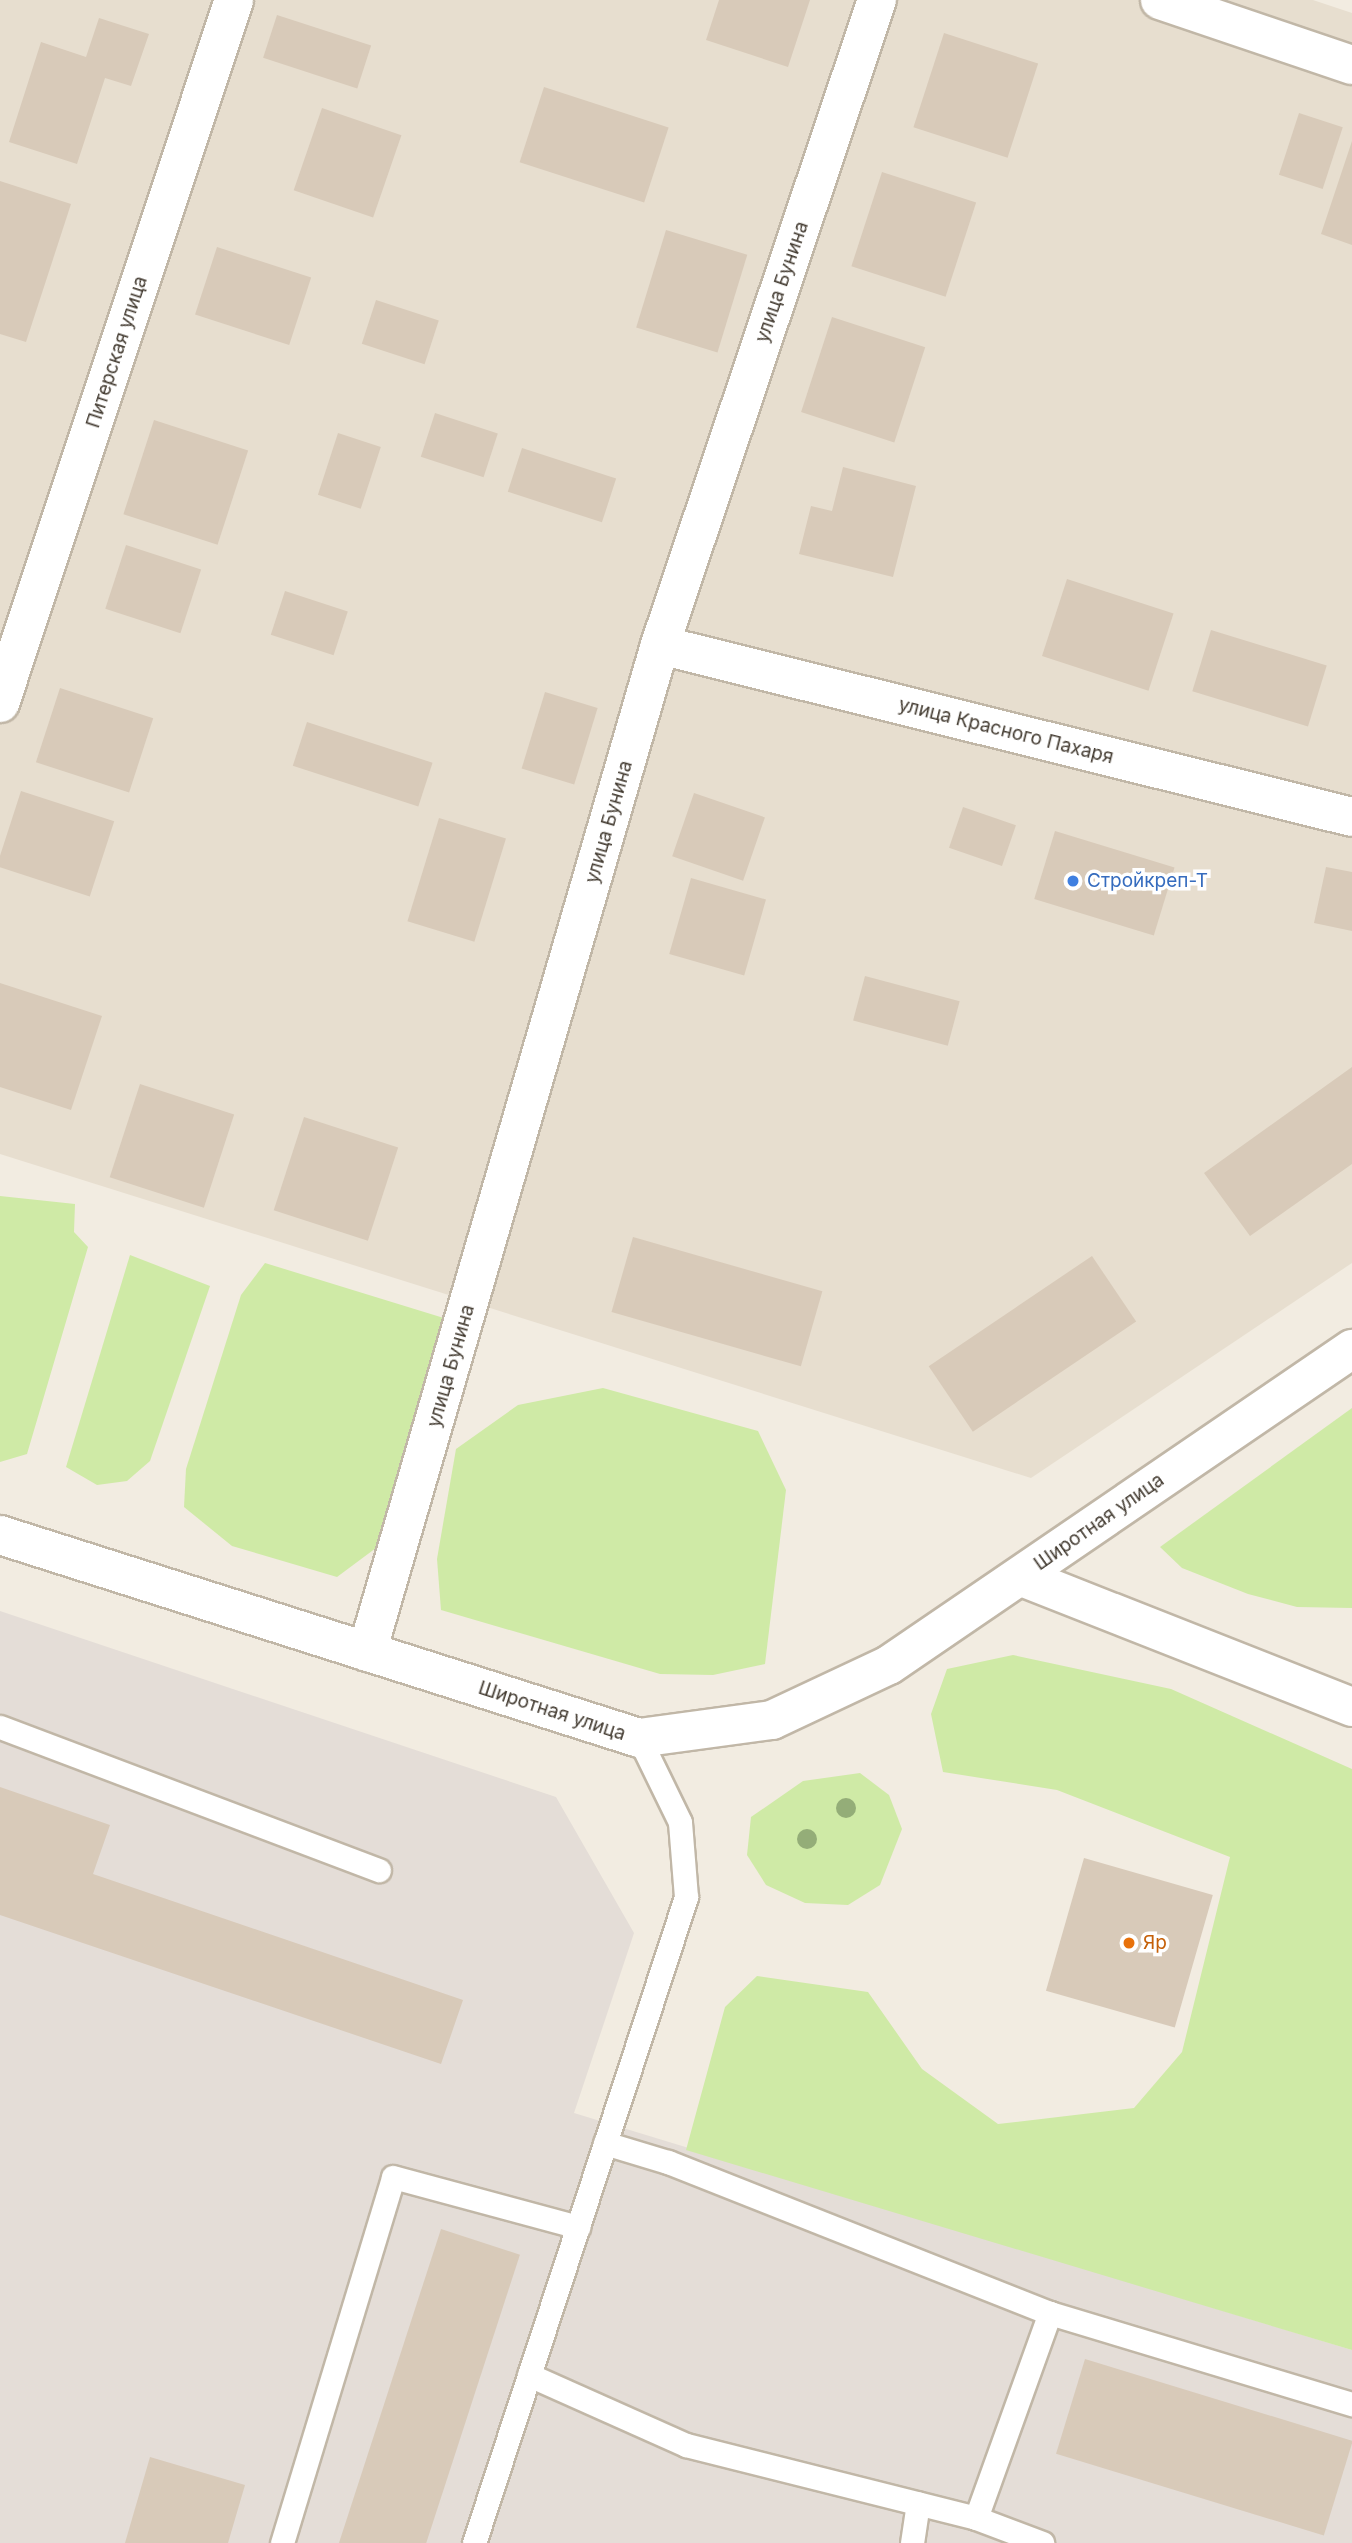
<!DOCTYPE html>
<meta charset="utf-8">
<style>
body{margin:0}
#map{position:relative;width:1352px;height:2543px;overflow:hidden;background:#f2ece1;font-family:Inter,sans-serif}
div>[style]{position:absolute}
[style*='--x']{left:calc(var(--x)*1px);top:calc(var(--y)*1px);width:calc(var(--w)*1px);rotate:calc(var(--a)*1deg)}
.residential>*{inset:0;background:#e7decf}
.industrial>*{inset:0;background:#e4ddd7}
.green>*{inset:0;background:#cfeaa6}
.building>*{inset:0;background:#d8cab9;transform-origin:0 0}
.roads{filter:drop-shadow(2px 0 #c1b7a7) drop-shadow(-2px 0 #c1b7a7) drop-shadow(0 2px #c1b7a7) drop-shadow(0 -2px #c1b7a7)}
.lane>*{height:23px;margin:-11.5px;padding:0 11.5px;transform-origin:11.5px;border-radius:11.5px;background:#fff}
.street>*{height:38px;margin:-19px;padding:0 19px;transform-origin:19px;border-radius:19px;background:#fff}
.trees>*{width:20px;height:20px;margin:-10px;border-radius:50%;background:#94ad78}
.dots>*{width:19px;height:19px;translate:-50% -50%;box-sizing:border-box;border:4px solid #fff;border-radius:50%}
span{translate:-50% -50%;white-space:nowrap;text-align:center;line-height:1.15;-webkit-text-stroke:7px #fff;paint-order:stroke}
.street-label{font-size:19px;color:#443c32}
.shop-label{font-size:19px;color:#366cbe}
.left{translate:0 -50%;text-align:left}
.food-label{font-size:19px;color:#c56008}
</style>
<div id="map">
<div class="residential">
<i style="clip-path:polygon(0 0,1313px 0,1352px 13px,1352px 1263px,1031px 1478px,0 1154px)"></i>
</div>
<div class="industrial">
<i style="clip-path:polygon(0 1611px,556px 1797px,634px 1933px,574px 2113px,1352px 2350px,1352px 2543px,0 2543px)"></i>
</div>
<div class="green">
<i style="clip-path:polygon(0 1196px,75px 1204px,74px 1232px,88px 1247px,27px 1454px,0 1462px)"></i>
<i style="clip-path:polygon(130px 1255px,210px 1286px,150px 1461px,127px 1481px,97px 1485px,66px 1467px)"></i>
<i style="clip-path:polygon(265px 1263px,447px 1319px,399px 1493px,376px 1548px,337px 1577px,232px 1546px,184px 1507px,186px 1469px,241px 1295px)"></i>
<i style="clip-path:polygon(603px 1388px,758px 1431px,786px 1490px,765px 1664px,713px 1675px,660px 1674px,441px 1610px,437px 1559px,456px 1449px,518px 1405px)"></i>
<i style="clip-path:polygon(1352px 1408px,1352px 1608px,1297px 1607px,1248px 1594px,1182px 1568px,1160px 1547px)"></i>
<i style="clip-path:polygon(1013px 1655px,1171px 1689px,1352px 1769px,1352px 2350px,686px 2150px,725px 2007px,757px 1976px,868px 1992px,922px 2069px,998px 2124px,1134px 2108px,1182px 2052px,1230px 1857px,1057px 1790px,943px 1772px,931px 1714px,947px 1669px)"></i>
<i style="clip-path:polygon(860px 1773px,889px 1795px,902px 1829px,880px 1885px,848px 1905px,805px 1903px,766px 1885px,747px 1855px,751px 1817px,803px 1781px)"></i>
</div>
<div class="building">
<i style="clip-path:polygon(719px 0,810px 0,788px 67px,706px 40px)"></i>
<i style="left:277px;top:15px;width:99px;height:45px;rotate:18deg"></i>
<i style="clip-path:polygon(99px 18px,149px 34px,131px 86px,105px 78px,77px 164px,9px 142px,41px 42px,86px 57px)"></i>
<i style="left:944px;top:33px;width:99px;height:99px;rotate:18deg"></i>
<i style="left:544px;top:87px;width:131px;height:79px;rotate:18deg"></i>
<i style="left:322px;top:108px;width:84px;height:87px;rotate:19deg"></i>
<i style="left:1299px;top:113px;width:46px;height:65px;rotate:18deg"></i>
<i style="clip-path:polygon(1352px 141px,1352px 245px,1321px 234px)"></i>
<i style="left:882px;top:172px;width:99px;height:99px;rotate:18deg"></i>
<i style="clip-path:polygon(0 181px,71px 204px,26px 342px,0 334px)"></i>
<i style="left:666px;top:230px;width:85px;height:102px;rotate:17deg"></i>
<i style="left:217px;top:247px;width:99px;height:71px;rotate:18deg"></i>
<i style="left:376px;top:300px;width:66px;height:46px;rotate:18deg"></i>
<i style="left:832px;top:317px;width:98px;height:100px;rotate:18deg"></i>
<i style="left:435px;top:413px;width:66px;height:46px;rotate:18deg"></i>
<i style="left:154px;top:420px;width:99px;height:99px;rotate:18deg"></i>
<i style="left:338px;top:433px;width:45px;height:65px;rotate:18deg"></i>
<i style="left:522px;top:448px;width:99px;height:46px;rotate:18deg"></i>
<i style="clip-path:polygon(843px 467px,916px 486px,893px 577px,799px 554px,811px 506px,832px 511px)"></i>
<i style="left:126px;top:545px;width:79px;height:67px;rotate:18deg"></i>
<i style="left:1067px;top:579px;width:112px;height:81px;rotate:18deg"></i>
<i style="left:285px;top:591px;width:66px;height:46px;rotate:18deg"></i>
<i style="left:1211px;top:630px;width:121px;height:64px;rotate:17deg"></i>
<i style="left:60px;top:688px;width:98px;height:78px;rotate:18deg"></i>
<i style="left:545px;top:692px;width:55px;height:80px;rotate:17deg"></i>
<i style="left:307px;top:722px;width:132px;height:46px;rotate:18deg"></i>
<i style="left:21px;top:791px;width:98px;height:79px;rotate:18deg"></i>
<i style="left:694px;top:793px;width:75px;height:67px;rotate:19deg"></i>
<i style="left:963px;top:807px;width:56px;height:43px;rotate:19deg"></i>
<i style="left:439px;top:818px;width:70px;height:108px;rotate:17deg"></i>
<i style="left:1055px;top:831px;width:125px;height:71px;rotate:17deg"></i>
<i style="clip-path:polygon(1326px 867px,1352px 872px,1352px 931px,1314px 923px)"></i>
<i style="left:691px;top:878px;width:78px;height:79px;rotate:16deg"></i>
<i style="left:865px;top:976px;width:98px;height:46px;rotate:15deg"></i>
<i style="clip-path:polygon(0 983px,102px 1016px,71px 1110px,0 1087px)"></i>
<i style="clip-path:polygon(1352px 1067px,1352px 1164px,1250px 1236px,1204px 1173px)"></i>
<i style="left:140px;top:1084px;width:99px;height:98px;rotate:18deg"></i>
<i style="left:304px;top:1117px;width:99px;height:98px;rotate:18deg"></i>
<i style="left:633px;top:1237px;width:197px;height:78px;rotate:16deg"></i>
<i style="left:1092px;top:1256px;width:79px;height:197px;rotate:56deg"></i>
<i style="clip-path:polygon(0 1787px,110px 1825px,93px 1874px,463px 2000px,441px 2064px,0 1915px)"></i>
<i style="left:1084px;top:1858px;width:134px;height:138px;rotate:16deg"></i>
<i style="left:441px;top:2229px;width:83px;height:330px;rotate:18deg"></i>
<i style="left:1085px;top:2359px;width:280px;height:99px;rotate:17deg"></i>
<i style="clip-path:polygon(150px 2457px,245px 2485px,228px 2543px,125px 2543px)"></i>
</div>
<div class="roads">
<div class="lane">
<i style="--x:0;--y:1727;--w:405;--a:20.7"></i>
<i style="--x:605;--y:2143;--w:66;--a:16.8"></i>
<i style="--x:668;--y:2162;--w:411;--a:21.6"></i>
<i style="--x:1050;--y:2313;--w:315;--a:16.8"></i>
<i style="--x:529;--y:2375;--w:172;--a:24"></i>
<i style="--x:686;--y:2445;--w:299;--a:14.1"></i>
<i style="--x:976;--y:2518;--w:71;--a:20.7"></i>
<i style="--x:976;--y:2518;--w:218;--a:-70.2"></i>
<i style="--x:282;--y:2543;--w:382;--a:-73.1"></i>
<i style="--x:393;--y:2177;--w:192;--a:15.1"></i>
<i style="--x:474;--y:2543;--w:680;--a:-71.83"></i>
<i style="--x:686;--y:1897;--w:75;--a:-94.6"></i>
<i style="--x:680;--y:1822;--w:93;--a:-116"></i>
<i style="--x:912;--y:2543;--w:40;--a:-81.5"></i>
</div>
<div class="street">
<i style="--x:1160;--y:0;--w:203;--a:18.7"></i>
<i style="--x:660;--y:645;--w:713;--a:13.96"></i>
<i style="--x:0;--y:703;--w:741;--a:-71.59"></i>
<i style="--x:0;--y:1535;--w:670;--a:17.62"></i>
<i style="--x:639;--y:1738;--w:134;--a:-7.7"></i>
<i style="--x:772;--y:1720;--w:129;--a:-25.2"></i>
<i style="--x:889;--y:1665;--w:561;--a:-34.31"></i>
<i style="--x:1022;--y:1577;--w:355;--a:21.5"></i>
<i style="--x:367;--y:1652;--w:1049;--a:-73.78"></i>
<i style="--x:660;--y:645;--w:681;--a:-71.41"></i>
</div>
</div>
<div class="trees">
<i style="left:846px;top:1808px"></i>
<i style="left:807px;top:1839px"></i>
</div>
<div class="dots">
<i style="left:1073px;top:881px;background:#3f7fe0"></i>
<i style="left:1129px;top:1943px;background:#e8710a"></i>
</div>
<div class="street-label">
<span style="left:782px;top:282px;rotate:-71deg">улица Бунина</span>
<span style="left:117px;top:352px;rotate:-72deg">Питерская улица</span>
<span style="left:1006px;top:731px;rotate:14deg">улица Красного Пахаря</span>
<span style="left:609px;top:822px;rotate:-74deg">улица Бунина</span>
<span style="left:451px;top:1366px;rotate:-74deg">улица Бунина</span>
<span style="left:1099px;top:1522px;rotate:-35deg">Широтная улица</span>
<span style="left:552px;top:1711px;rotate:18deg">Широтная улица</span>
</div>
<div class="shop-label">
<span class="left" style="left:1087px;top:881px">Стройкреп-Т</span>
</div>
<div class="food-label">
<span class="left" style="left:1143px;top:1943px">Яр</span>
</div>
</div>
